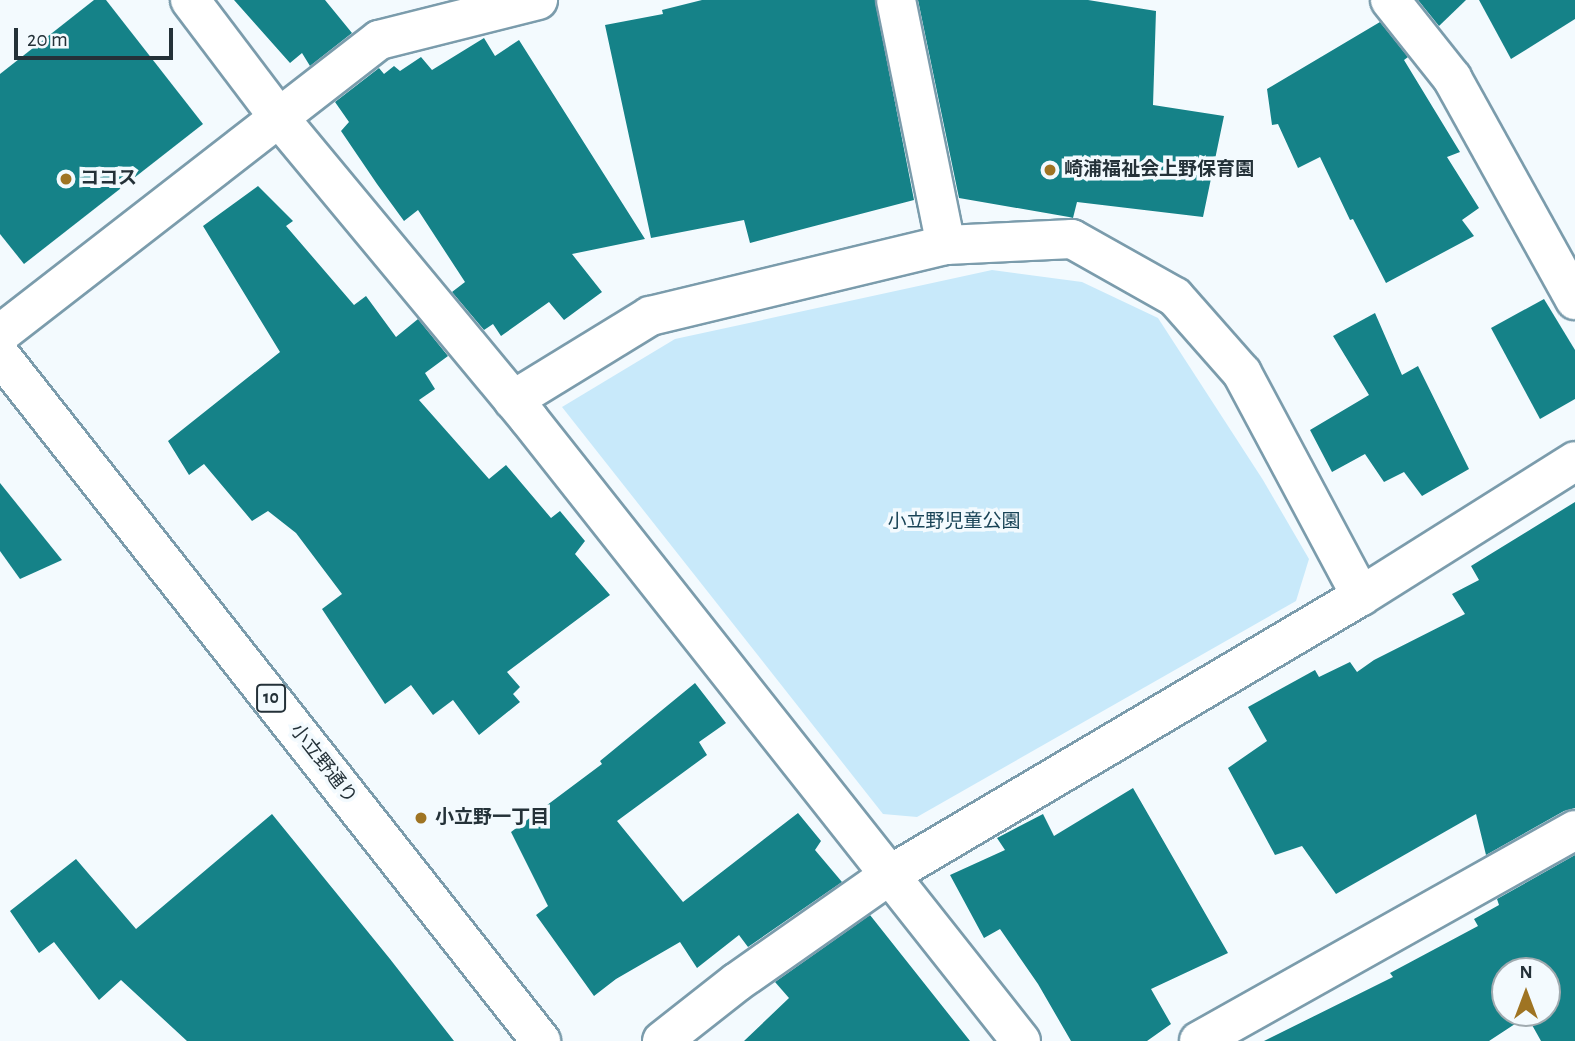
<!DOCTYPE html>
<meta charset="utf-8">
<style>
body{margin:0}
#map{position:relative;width:1575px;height:1041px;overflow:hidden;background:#f3fafe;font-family:"Alegreya Sans","Noto Sans JP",sans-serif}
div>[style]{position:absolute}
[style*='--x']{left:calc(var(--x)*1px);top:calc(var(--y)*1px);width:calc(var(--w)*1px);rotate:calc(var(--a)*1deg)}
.green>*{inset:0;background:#c8e9fa}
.building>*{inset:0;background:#158288}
.roads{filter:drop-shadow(2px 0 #7b9cac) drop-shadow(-2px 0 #7b9cac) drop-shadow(0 2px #7b9cac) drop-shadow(0 -2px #7b9cac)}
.minor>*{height:38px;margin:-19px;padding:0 19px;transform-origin:19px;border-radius:19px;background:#fff}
.major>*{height:38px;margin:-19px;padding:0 19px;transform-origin:19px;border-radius:19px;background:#fff}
.dots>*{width:19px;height:19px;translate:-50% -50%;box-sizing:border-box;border:4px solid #f3fafe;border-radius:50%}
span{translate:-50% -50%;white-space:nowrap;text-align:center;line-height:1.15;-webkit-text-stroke:7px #f3fafe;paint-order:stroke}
.shield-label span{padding:2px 5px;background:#f3fafe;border:2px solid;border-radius:5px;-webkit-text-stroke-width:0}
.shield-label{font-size:18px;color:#243138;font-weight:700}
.poi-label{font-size:19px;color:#243138;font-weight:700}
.left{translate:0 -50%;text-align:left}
.park-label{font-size:19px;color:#184356}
.street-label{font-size:19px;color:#243138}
.north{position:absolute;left:1491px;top:957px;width:70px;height:70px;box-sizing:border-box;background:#f3fafe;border:2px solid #a0aaaf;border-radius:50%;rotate:0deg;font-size:19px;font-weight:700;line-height:28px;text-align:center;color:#243138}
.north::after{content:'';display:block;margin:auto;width:24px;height:32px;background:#9f7423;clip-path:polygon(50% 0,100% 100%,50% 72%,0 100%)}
.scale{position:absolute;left:14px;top:28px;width:159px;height:32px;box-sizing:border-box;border:4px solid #243138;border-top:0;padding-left:9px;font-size:21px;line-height:24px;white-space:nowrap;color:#243138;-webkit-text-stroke:5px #f3fafe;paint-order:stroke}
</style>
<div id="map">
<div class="green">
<i style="clip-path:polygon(992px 270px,1082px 282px,1158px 318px,1263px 480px,1309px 559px,1296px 601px,917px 817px,883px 814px,562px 407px,675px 339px)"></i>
</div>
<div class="building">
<i style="clip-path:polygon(94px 0,106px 0,203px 124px,24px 264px,0 234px,0 74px)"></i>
<i style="clip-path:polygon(234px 0,325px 0,352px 33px,310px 66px,302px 53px,290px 63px)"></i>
<i style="clip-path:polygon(702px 0,875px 0,914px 200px,750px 243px,744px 220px,651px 238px,605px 25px,663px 14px,662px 10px)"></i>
<i style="clip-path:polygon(918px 0,1088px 0,1156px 11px,1153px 105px,1224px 116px,1203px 217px,1077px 202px,1073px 218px,1069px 217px,959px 198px)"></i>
<i style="clip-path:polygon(1418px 0,1466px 0,1439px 26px)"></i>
<i style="clip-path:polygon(1479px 0,1575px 0,1575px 19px,1511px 59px)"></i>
<i style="clip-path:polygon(1380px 22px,1408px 57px,1404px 60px,1460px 152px,1447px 157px,1479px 208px,1462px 220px,1474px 236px,1386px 283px,1353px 219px,1350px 220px,1320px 157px,1298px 168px,1278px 124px,1272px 125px,1267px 89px)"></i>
<i style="clip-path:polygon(484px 38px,495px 56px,519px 40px,645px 239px,572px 254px,602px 292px,564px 320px,549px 302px,501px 336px,493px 324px,484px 330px,452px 292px,465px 282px,418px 210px,404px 221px,377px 184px,341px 131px,349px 122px,335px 102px,379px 68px,384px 74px,394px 66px,400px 71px,421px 57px,432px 70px)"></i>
<i style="clip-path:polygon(258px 186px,293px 221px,286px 226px,354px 305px,366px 296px,396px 337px,418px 319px,448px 356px,425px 373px,435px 389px,419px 400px,489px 479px,506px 465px,551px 518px,560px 511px,585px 541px,575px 554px,610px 595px,507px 672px,520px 687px,513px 694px,520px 702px,479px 735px,453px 700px,433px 715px,411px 685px,385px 704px,322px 609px,342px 594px,296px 533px,268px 511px,252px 521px,204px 464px,189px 475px,168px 441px,280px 352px,203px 226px)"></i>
<i style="clip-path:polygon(1544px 299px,1575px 350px,1575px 399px,1540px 419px,1491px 328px)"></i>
<i style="clip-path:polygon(1375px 313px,1402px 375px,1418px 366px,1469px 469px,1422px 496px,1404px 472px,1384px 482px,1365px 454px,1332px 472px,1310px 430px,1369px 395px,1333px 336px)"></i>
<i style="clip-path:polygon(0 483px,62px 560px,20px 579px,0 551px)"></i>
<i style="clip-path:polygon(1575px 502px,1575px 808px,1564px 811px,1486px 855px,1476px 814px,1336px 894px,1302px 846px,1275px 855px,1228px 768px,1267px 741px,1248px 707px,1315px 670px,1319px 677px,1350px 662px,1357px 672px,1374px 660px,1465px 614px,1452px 594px,1479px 580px,1471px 566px)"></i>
<i style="clip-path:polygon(695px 683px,726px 723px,699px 742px,707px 755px,617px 821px,683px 902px,798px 813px,821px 841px,815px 850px,842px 882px,748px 947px,739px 935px,697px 968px,680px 942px,616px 979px,594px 996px,536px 915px,548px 906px,511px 832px,602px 764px,600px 761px)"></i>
<i style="clip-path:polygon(1133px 788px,1228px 953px,1151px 989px,1171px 1024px,1147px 1041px,1071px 1041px,1038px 984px,1000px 929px,984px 938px,950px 875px,1005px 850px,997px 838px,1043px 814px,1054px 836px)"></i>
<i style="clip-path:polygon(272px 814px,390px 959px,454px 1041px,187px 1041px,121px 980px,99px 1000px,54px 942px,39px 953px,10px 911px,76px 859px,136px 929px)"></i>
<i style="clip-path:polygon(evenodd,1575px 855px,1575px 1041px,1541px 1041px,1527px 1016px,1489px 1041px,1264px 1041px,1393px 977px,1390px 973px,1478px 926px,1474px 919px,1499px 905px,1497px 899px,1575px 855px,1505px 971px,1547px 971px,1547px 1013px,1505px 1013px,1505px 971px)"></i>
<i style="clip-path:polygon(870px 915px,970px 1041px,744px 1041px,789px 998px,775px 982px)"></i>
</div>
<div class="roads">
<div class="minor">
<i style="--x:190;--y:0;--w:149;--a:52.9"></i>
<i style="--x:280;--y:119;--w:390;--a:50.3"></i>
<i style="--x:529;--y:419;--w:793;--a:51.66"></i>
<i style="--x:896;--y:0;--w:250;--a:78.5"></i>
<i style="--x:946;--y:245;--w:126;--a:-2.7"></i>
<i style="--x:1072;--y:239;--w:118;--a:29.4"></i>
<i style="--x:1175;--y:297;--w:101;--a:48.6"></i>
<i style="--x:1242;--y:373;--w:253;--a:61.9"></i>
<i style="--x:1390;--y:0;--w:100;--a:51.5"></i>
<i style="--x:1452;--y:78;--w:254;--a:61"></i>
<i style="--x:0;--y:334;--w:480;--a:-37.8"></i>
<i style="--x:379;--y:40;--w:164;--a:-14.1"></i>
<i style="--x:513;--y:400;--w:161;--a:-31.5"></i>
<i style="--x:650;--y:316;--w:304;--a:-13.5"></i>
<i style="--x:662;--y:1041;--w:95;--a:-38.2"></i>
<i style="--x:737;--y:982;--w:188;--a:-35"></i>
<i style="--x:891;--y:874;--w:546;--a:-30.6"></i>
<i style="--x:1361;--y:596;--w:253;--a:-32.2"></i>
<i style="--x:1199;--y:1041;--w:431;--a:-29.3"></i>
</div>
<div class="major">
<i style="--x:0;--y:355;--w:874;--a:51.74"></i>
</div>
</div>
<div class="dots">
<i style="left:1050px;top:170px;background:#9f7423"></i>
<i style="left:66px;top:179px;background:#9f7423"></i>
<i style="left:421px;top:818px;background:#9f7423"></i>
</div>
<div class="shield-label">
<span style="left:271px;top:698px">10</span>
</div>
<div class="poi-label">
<span class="left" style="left:1064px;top:170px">崎浦福祉会上野保育園</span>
<span class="left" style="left:80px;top:179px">ココス</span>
<span class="left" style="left:435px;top:818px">小立野一丁目</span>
</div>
<div class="park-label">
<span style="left:954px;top:522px">小立野児童公園</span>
</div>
<div class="street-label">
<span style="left:323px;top:764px;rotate:52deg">小立野通り</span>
</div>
<div class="north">N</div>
<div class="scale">20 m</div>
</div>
